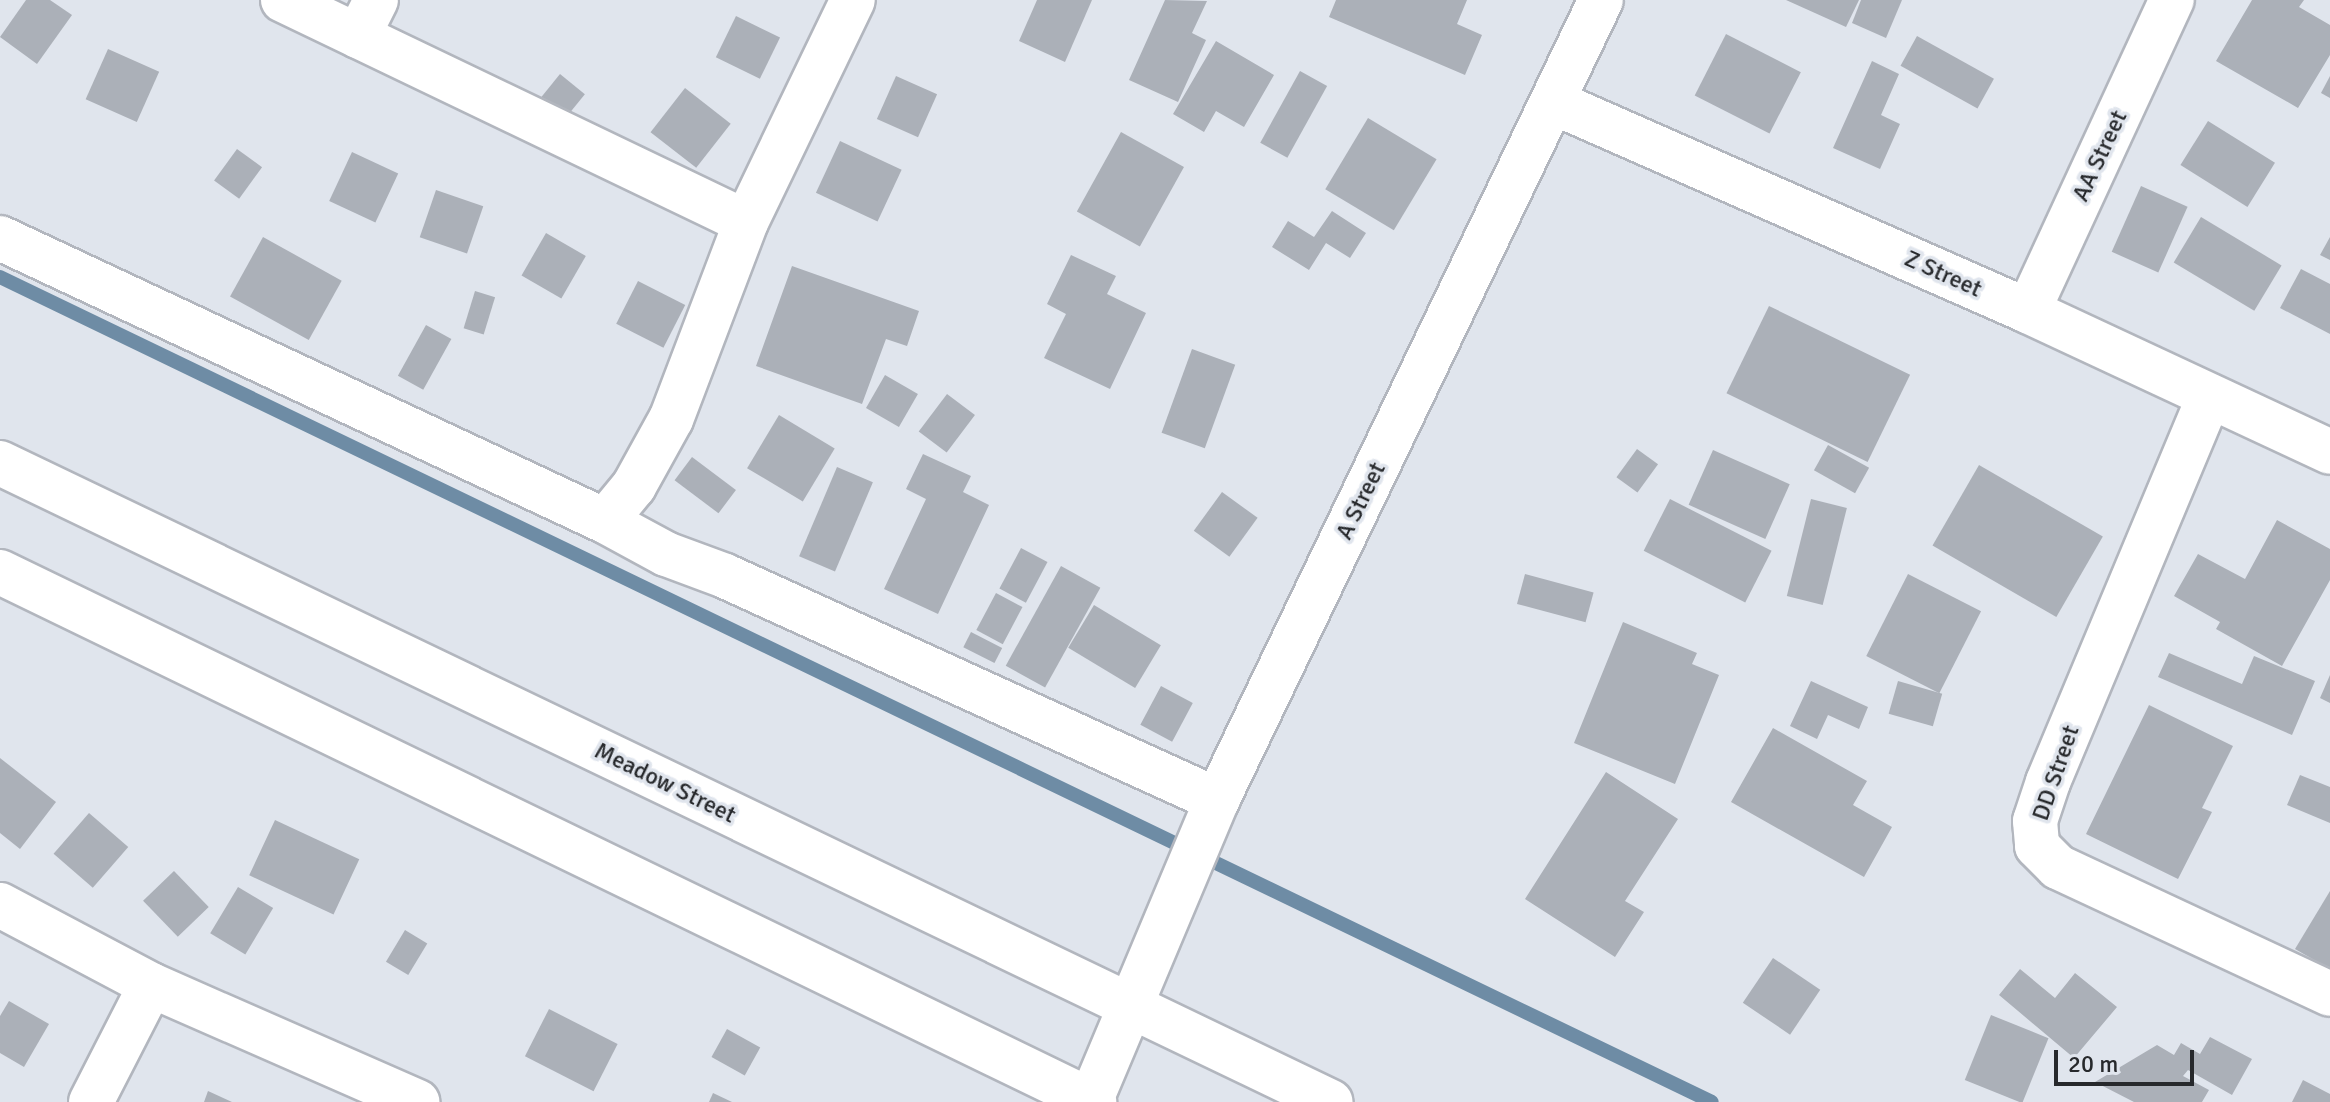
<!DOCTYPE html>
<style>
body{margin:0}
#map{position:relative;width:2330px;height:1102px;overflow:hidden;background:#e0e5ed;font-family:Signika,sans-serif}
div>[style]{position:absolute}
[style*='--x']{left:calc(var(--x)*1px);top:calc(var(--y)*1px);width:calc(var(--w)*1px);rotate:calc(var(--a)*1deg)}
.stream>*{height:14px;margin:-7px;padding:0 7px;transform-origin:7px;border-radius:7px;background:#6e8ca5}
.building>*{inset:0;background:#abb0b8;transform-origin:0 0}
.roads{filter:drop-shadow(2px 0 #b2b6be) drop-shadow(-2px 0 #b2b6be) drop-shadow(0 2px #b2b6be) drop-shadow(0 -2px #b2b6be)}
.minor>*{height:44px;margin:-22px;padding:0 22px;transform-origin:22px;border-radius:22px;background:#fff}
span{translate:-50% -50%;white-space:nowrap;text-align:center;line-height:1.15;-webkit-text-stroke:7px #e0e5ed;paint-order:stroke}
.street-label{font-size:24px;color:#27292c}
.scale{position:absolute;left:2054px;top:1050px;width:140px;height:36px;box-sizing:border-box;border:4px solid #27292c;border-top:0;padding-left:10px;font-size:24px;line-height:28px;white-space:nowrap;color:#27292c;-webkit-text-stroke:6px #e0e5ed;paint-order:stroke}
</style>
<div id="map">
<div class="stream">
<i style="--x:0;--y:277;--w:1900;--a:25.73"></i>
</div>
<div class="building">
<i style="clip-path:polygon(26px 0,50px 0,72px 15px,37px 64px,0 37px)"></i>
<i style="clip-path:polygon(1037px 0,1092px 0,1065px 62px,1019px 41px)"></i>
<i style="clip-path:polygon(1165px 0,1207px 1px,1192px 33px,1206px 40px,1178px 102px,1129px 80px)"></i>
<i style="clip-path:polygon(1336px 0,1467px 0,1457px 24px,1482px 35px,1465px 75px,1329px 17px)"></i>
<i style="clip-path:polygon(1786px 0,1859px 0,1846px 27px)"></i>
<i style="clip-path:polygon(1861px 0,1902px 0,1886px 38px,1852px 23px)"></i>
<i style="clip-path:polygon(2252px 0,2304px 0,2299px 7px,2330px 25px,2330px 55px,2298px 108px,2216px 61px)"></i>
<i style="left:736px;top:16px;width:49px;height:46px;rotate:26deg"></i>
<i style="left:1726px;top:34px;width:84px;height:69px;rotate:27deg"></i>
<i style="left:1917px;top:36px;width:88px;height:34px;rotate:29deg"></i>
<i style="clip-path:polygon(1216px 41px,1274px 75px,1244px 127px,1216px 111px,1204px 132px,1173px 114px)"></i>
<i style="left:108px;top:49px;width:56px;height:55px;rotate:24deg"></i>
<i style="clip-path:polygon(1872px 61px,1899px 74px,1881px 115px,1900px 124px,1880px 169px,1833px 148px)"></i>
<i style="left:1300px;top:71px;width:31px;height:82px;rotate:29deg"></i>
<i style="left:560px;top:74px;width:32px;height:44px;rotate:39deg"></i>
<i style="left:896px;top:76px;width:45px;height:47px;rotate:24deg"></i>
<i style="clip-path:polygon(2330px 76px,2330px 98px,2321px 93px)"></i>
<i style="left:685px;top:88px;width:58px;height:56px;rotate:38deg"></i>
<i style="left:1368px;top:118px;width:80px;height:83px;rotate:31deg"></i>
<i style="left:2208px;top:121px;width:79px;height:52px;rotate:32deg"></i>
<i style="left:1121px;top:132px;width:72px;height:91px;rotate:29deg"></i>
<i style="left:840px;top:141px;width:68px;height:57px;rotate:25deg"></i>
<i style="left:237px;top:149px;width:31px;height:39px;rotate:36deg"></i>
<i style="left:352px;top:152px;width:51px;height:54px;rotate:25deg"></i>
<i style="left:2141px;top:186px;width:51px;height:72px;rotate:24deg"></i>
<i style="left:436px;top:190px;width:50px;height:50px;rotate:19deg"></i>
<i style="clip-path:polygon(1332px 211px,1366px 233px,1350px 258px,1326px 243px,1309px 270px,1272px 247px,1288px 221px,1314px 237px)"></i>
<i style="left:2201px;top:217px;width:94px;height:53px;rotate:31deg"></i>
<i style="left:546px;top:233px;width:46px;height:49px;rotate:30deg"></i>
<i style="left:263px;top:237px;width:90px;height:68px;rotate:29deg"></i>
<i style="clip-path:polygon(2330px 237px,2330px 260px,2320px 255px)"></i>
<i style="clip-path:polygon(1071px 255px,1116px 276px,1107px 294px,1146px 313px,1110px 389px,1044px 358px,1066px 314px,1047px 304px)"></i>
<i style="clip-path:polygon(792px 266px,919px 311px,907px 346px,886px 339px,862px 404px,756px 366px)"></i>
<i style="clip-path:polygon(2301px 269px,2330px 284px,2330px 334px,2280px 308px)"></i>
<i style="left:638px;top:281px;width:53px;height:48px;rotate:27deg"></i>
<i style="left:475px;top:291px;width:21px;height:39px;rotate:17deg"></i>
<i style="left:1769px;top:306px;width:157px;height:97px;rotate:26deg"></i>
<i style="left:426px;top:325px;width:29px;height:58px;rotate:29deg"></i>
<i style="left:1192px;top:349px;width:46px;height:89px;rotate:20deg"></i>
<i style="left:885px;top:375px;width:38px;height:38px;rotate:30deg"></i>
<i style="left:947px;top:394px;width:35px;height:47px;rotate:37deg"></i>
<i style="left:779px;top:415px;width:65px;height:62px;rotate:31deg"></i>
<i style="left:1828px;top:445px;width:47px;height:29px;rotate:29deg"></i>
<i style="left:1637px;top:449px;width:26px;height:35px;rotate:36deg"></i>
<i style="left:1713px;top:450px;width:84px;height:60px;rotate:24deg"></i>
<i style="clip-path:polygon(923px 454px,971px 476px,963px 492px,989px 505px,938px 614px,884px 589px,926px 499px,906px 489px)"></i>
<i style="left:692px;top:457px;width:55px;height:29px;rotate:37deg"></i>
<i style="left:1979px;top:465px;width:143px;height:93px;rotate:30deg"></i>
<i style="left:837px;top:467px;width:39px;height:97px;rotate:23deg"></i>
<i style="left:1222px;top:492px;width:44px;height:48px;rotate:36deg"></i>
<i style="left:1670px;top:499px;width:114px;height:58px;rotate:27deg"></i>
<i style="left:1811px;top:499px;width:37px;height:100px;rotate:14deg"></i>
<i style="clip-path:polygon(2277px 520px,2330px 549px,2330px 580px,2282px 666px,2216px 629px,2220px 622px,2174px 596px,2198px 554px,2245px 579px)"></i>
<i style="left:1021px;top:548px;width:30px;height:46px;rotate:28deg"></i>
<i style="left:1061px;top:566px;width:45px;height:114px;rotate:29deg"></i>
<i style="left:1525px;top:574px;width:71px;height:31px;rotate:15deg"></i>
<i style="left:1908px;top:574px;width:82px;height:92px;rotate:27deg"></i>
<i style="left:996px;top:593px;width:30px;height:42px;rotate:28deg"></i>
<i style="left:1094px;top:605px;width:78px;height:50px;rotate:31deg"></i>
<i style="clip-path:polygon(1623px 622px,1697px 653px,1692px 664px,1719px 675px,1675px 784px,1574px 743px)"></i>
<i style="left:971px;top:632px;width:35px;height:17px;rotate:27deg"></i>
<i style="clip-path:polygon(2169px 653px,2242px 684px,2254px 656px,2315px 681px,2292px 735px,2158px 677px)"></i>
<i style="clip-path:polygon(2330px 675px,2330px 703px,2320px 698px)"></i>
<i style="clip-path:polygon(1811px 681px,1868px 707px,1859px 729px,1828px 715px,1817px 739px,1790px 726px)"></i>
<i style="left:1898px;top:681px;width:46px;height:34px;rotate:16deg"></i>
<i style="left:1161px;top:686px;width:36px;height:44px;rotate:28deg"></i>
<i style="clip-path:polygon(2149px 705px,2233px 746px,2202px 808px,2212px 812px,2178px 879px,2086px 834px)"></i>
<i style="clip-path:polygon(1773px 728px,1867px 781px,1853px 805px,1892px 827px,1864px 877px,1731px 802px)"></i>
<i style="clip-path:polygon(0 758px,56px 802px,20px 849px,0 833px)"></i>
<i style="clip-path:polygon(1606px 772px,1678px 819px,1625px 901px,1644px 912px,1615px 957px,1525px 899px)"></i>
<i style="clip-path:polygon(2300px 775px,2330px 787px,2330px 823px,2287px 805px)"></i>
<i style="left:89px;top:813px;width:52px;height:54px;rotate:41deg"></i>
<i style="left:275px;top:820px;width:93px;height:61px;rotate:25deg"></i>
<i style="left:174px;top:871px;width:50px;height:43px;rotate:46deg"></i>
<i style="left:238px;top:887px;width:41px;height:54px;rotate:31deg"></i>
<i style="clip-path:polygon(2330px 891px,2330px 969px,2295px 949px)"></i>
<i style="left:405px;top:930px;width:26px;height:37px;rotate:31deg"></i>
<i style="left:1773px;top:958px;width:57px;height:54px;rotate:34deg"></i>
<i style="clip-path:polygon(2020px 969px,2055px 998px,2075px 973px,2117px 1007px,2074px 1058px,1999px 995px)"></i>
<i style="clip-path:polygon(9px 1001px,49px 1024px,24px 1067px,0 1053px,0 1016px)"></i>
<i style="left:549px;top:1009px;width:77px;height:53px;rotate:27deg"></i>
<i style="left:1991px;top:1015px;width:62px;height:70px;rotate:22deg"></i>
<i style="left:727px;top:1029px;width:38px;height:32px;rotate:29deg"></i>
<i style="clip-path:polygon(2210px 1037px,2252px 1059px,2232px 1095px,2188px 1070px,2183px 1076px,2209px 1090px,2202px 1102px,2134px 1102px,2095px 1082px,2157px 1045px,2174px 1055px,2181px 1043px,2200px 1054px)"></i>
<i style="clip-path:polygon(2303px 1080px,2330px 1094px,2330px 1102px,2292px 1102px)"></i>
<i style="clip-path:polygon(208px 1091px,232px 1102px,204px 1102px)"></i>
<i style="clip-path:polygon(713px 1093px,732px 1102px,709px 1102px)"></i>
</div>
<div class="roads">
<div class="minor">
<i style="--x:283;--y:0;--w:513;--a:25.62"></i>
<i style="--x:746;--y:222;--w:246;--a:-64.3"></i>
<i style="--x:358;--y:36;--w:40;--a:-63.4"></i>
<i style="--x:1553;--y:102;--w:519;--a:23.75"></i>
<i style="--x:2028;--y:311;--w:333;--a:25"></i>
<i style="--x:746;--y:222;--w:211;--a:110.8"></i>
<i style="--x:671;--y:419;--w:77;--a:118.9"></i>
<i style="--x:634;--y:486;--w:45;--a:129.6"></i>
<i style="--x:605;--y:521;--w:69;--a:28.4"></i>
<i style="--x:666;--y:554;--w:63;--a:20.4"></i>
<i style="--x:725;--y:576;--w:541;--a:24.48"></i>
<i style="--x:0;--y:238;--w:668;--a:25.07"></i>
<i style="--x:2028;--y:311;--w:343;--a:-65.2"></i>
<i style="--x:2209;--y:397;--w:417;--a:112.7"></i>
<i style="--x:2048;--y:782;--w:41;--a:108.4"></i>
<i style="--x:2035;--y:821;--w:25;--a:85"></i>
<i style="--x:2037;--y:846;--w:30;--a:45"></i>
<i style="--x:2058;--y:867;--w:300;--a:25"></i>
<i style="--x:0;--y:463;--w:1476;--a:25.65"></i>
<i style="--x:0;--y:572;--w:1216;--a:25.85"></i>
<i style="--x:0;--y:905;--w:171;--a:27.9"></i>
<i style="--x:151;--y:985;--w:291;--a:23.7"></i>
<i style="--x:91;--y:1102;--w:131;--a:-62.9"></i>
<i style="--x:1090;--y:1102;--w:328;--a:-67.2"></i>
<i style="--x:1217;--y:800;--w:887;--a:-64.36"></i>
</div>
</div>
<div class="street-label">
<span style="left:2100px;top:156px;rotate:-65deg">AA Street</span>
<span style="left:1943px;top:274px;rotate:24deg">Z Street</span>
<span style="left:1361px;top:501px;rotate:-64deg">A Street</span>
<span style="left:2056px;top:773px;rotate:-71deg">DD Street</span>
<span style="left:665px;top:783px;rotate:26deg">Meadow Street</span>
</div>
<div class="scale">20 m</div>
</div>
